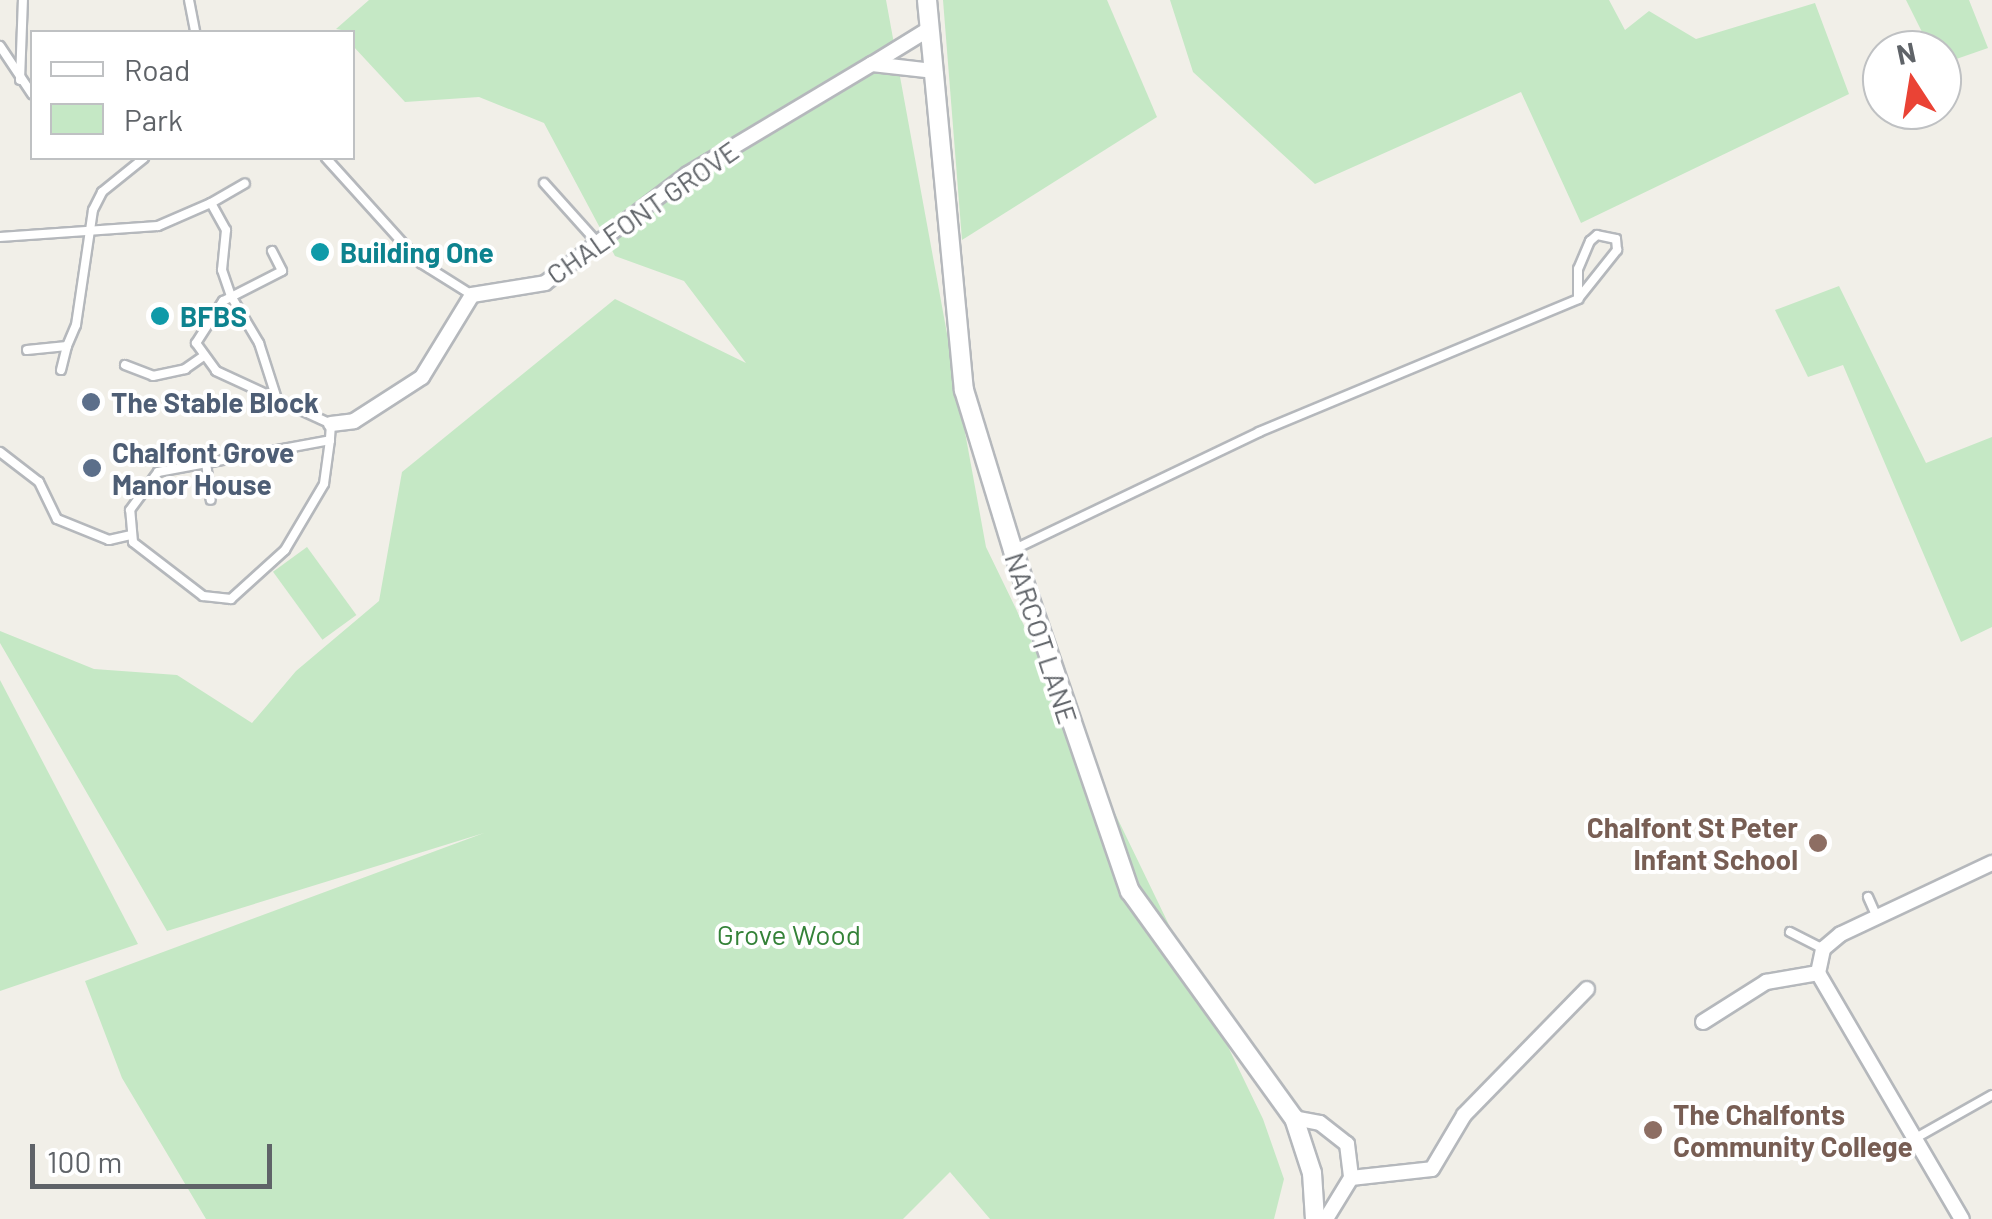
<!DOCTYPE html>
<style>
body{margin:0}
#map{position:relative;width:1992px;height:1219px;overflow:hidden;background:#f1efe8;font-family:Barlow,sans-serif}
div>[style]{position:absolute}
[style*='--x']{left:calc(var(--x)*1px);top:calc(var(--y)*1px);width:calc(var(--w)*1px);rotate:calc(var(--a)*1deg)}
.green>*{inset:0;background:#c5e8c5;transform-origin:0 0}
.roads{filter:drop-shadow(2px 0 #b5b8bc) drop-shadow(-2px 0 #b5b8bc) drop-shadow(0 2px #b5b8bc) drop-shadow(0 -2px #b5b8bc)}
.service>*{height:8px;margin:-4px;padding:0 4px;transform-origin:4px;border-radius:4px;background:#fff}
.minor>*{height:14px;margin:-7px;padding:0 7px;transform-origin:7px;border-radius:7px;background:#fff}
.tertiary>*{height:18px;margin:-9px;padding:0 9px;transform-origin:9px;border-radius:9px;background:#fff}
.dots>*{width:28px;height:28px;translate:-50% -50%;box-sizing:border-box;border:5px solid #fff;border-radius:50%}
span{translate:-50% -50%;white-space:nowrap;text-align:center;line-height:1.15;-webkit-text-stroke:8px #fff;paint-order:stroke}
.street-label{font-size:28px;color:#5f6368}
.culture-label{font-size:28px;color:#0d838f;font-weight:700}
.left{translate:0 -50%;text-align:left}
.service-label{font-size:28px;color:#4e5e75;font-weight:700}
.education-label{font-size:28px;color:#785e54;font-weight:700}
.right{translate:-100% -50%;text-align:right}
.park-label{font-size:28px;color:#348238}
.legend{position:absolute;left:30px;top:30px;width:325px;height:130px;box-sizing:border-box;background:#fff;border:2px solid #bfc1c3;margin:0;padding:12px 18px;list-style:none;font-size:30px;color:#5f6368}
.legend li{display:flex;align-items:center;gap:20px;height:50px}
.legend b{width:50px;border:2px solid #bfc1c3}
.north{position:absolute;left:1862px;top:30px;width:100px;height:100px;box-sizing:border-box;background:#fff;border:2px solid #bfc1c3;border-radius:50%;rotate:348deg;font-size:28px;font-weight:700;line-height:40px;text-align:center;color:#5f6368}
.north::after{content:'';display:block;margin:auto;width:35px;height:45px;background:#ea4335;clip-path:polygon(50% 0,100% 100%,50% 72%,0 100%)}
.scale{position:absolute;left:30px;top:1144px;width:242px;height:45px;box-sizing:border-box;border:5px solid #5f6368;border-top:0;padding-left:12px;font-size:30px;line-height:35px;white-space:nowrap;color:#5f6368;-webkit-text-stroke:8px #fff;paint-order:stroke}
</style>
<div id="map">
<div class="green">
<i style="clip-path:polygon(369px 0,886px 0,986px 547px,1263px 1119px,1284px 1179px,1274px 1219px,990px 1219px,950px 1172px,903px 1219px,206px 1219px,122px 1078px,85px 981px,484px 833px,167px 931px,0 643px,0 631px,94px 669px,177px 675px,252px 723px,296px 671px,379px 601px,402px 472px,615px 299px,746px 363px,684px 281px,615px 256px,544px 123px,479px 97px,405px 102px,353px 46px,352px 32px,336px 29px)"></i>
<i style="clip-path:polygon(1107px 0,1157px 117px,962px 240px,943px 0)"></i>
<i style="clip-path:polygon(1170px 0,1609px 0,1625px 30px,1649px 11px,1696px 39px,1815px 3px,1849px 94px,1581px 223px,1521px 92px,1315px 184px,1193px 72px)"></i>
<i style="clip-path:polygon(1906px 0,1969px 0,1988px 48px,1942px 64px,1942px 50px,1931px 50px)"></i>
<i style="clip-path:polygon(1839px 286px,1926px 463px,1992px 437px,1992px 627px,1961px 642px,1843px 365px,1808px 377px,1775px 310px)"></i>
<i style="left:307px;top:547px;width:84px;height:42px;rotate:54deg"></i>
<i style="clip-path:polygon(0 680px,138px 944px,0 991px)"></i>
</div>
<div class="roads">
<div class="service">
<i style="--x:189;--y:0;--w:33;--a:79"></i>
<i style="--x:0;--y:46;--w:58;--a:56.3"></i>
<i style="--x:20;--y:80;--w:80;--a:-87.9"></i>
<i style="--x:326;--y:158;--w:142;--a:47.9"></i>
<i style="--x:421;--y:263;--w:60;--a:32.1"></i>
<i style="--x:544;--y:183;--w:79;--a:48.1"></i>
<i style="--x:211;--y:203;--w:39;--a:-30"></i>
<i style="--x:0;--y:237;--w:158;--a:-4"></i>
<i style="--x:158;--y:226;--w:58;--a:-23.5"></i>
<i style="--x:211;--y:203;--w:31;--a:61"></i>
<i style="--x:226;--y:230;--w:40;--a:95.7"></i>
<i style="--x:222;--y:270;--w:28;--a:71"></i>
<i style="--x:231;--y:296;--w:55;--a:59.2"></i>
<i style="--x:259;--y:343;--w:59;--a:72.2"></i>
<i style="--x:272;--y:251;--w:22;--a:63"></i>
<i style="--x:282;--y:271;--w:66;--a:153"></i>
<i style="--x:223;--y:301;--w:50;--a:122.7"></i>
<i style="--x:196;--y:343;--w:34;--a:54"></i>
<i style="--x:216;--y:371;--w:127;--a:24.7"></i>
<i style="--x:331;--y:424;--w:16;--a:94"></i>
<i style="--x:330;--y:440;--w:44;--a:97.8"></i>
<i style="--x:324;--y:484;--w:77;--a:120.6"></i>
<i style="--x:285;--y:550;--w:73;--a:137.8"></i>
<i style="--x:231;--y:599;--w:28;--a:-174"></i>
<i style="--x:203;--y:596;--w:88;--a:-142.4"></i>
<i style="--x:133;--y:542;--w:32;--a:-95"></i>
<i style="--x:130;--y:510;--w:47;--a:-53.6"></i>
<i style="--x:158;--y:472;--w:175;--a:-10.5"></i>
<i style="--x:27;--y:350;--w:40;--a:-5.7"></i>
<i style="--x:67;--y:346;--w:23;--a:-67"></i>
<i style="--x:76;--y:325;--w:116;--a:-81.6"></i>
<i style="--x:93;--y:210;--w:20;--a:-63"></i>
<i style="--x:102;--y:192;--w:54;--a:-39"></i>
<i style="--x:125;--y:365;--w:30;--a:21"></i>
<i style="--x:153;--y:376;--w:33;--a:-12"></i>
<i style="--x:185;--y:369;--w:21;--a:-35"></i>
<i style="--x:61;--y:370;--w:25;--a:-76"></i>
<i style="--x:0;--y:452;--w:49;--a:37.6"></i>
<i style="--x:39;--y:482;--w:41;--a:64.1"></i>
<i style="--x:57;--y:519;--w:56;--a:22"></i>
<i style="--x:109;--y:540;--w:23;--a:-13"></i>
<i style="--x:206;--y:462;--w:38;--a:83"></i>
<i style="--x:1013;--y:550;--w:273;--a:-25.6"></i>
<i style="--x:1259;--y:432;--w:346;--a:-22.6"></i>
<i style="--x:1578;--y:299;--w:63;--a:-51.5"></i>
<i style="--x:1617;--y:250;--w:11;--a:-95"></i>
<i style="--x:1616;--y:239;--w:19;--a:-168"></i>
<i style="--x:1597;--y:235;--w:9;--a:139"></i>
<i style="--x:1590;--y:241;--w:30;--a:113"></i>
<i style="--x:1578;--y:269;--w:30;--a:90"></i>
<i style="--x:1868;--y:897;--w:22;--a:66"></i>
<i style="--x:1790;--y:932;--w:37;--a:27"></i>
<i style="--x:1914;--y:1139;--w:90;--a:-29.4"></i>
</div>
<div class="minor">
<i style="--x:929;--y:29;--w:67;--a:148.4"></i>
<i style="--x:872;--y:64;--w:61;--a:6.5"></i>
<i style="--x:331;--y:424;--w:23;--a:-7"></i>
<i style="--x:354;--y:421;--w:81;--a:-32.9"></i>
<i style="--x:422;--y:377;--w:96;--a:-58.6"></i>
<i style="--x:472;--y:295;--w:74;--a:-9.3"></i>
<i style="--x:545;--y:283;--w:180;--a:-37.3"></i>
<i style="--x:688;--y:174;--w:214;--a:-30.9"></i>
<i style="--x:1818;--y:973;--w:285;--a:59.7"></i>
<i style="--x:1703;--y:1022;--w:75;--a:-32.4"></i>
<i style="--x:1766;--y:982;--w:53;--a:-9.8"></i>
<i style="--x:1818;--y:973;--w:25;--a:-78"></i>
<i style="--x:1823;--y:949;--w:23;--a:-40"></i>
<i style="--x:1841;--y:934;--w:167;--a:-25.2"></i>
<i style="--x:1294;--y:1118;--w:26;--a:11"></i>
<i style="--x:1320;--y:1123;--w:34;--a:38"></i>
<i style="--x:1347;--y:1144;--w:34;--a:83"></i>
<i style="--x:1351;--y:1178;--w:48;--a:121.4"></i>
<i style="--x:1351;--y:1178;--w:81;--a:-6.3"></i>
<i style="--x:1432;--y:1169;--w:63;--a:-59.3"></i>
<i style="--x:1464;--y:1115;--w:176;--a:-45.7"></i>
</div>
<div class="tertiary">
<i style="--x:927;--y:0;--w:392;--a:84.6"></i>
<i style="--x:964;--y:390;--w:167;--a:73"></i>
<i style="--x:1013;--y:550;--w:361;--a:71.1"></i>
<i style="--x:1130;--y:891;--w:280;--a:54.2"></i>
<i style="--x:1294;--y:1118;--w:58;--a:71.9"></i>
<i style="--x:1312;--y:1173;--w:46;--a:86.3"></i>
</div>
</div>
<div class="dots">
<i style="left:320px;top:252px;background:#0f9aa8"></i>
<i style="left:160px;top:316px;background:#0f9aa8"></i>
<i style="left:91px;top:402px;background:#5c6f8a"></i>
<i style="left:92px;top:468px;background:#5c6f8a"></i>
<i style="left:1818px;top:843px;background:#8d6e63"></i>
<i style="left:1653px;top:1130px;background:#8d6e63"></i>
</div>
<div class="street-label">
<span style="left:642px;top:212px;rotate:-35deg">CHALFONT GROVE</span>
<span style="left:1042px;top:638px;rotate:72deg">NARCOT LANE</span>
</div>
<div class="culture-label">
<span class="left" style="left:340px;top:252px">Building One</span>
<span class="left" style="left:180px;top:316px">BFBS</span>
</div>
<div class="service-label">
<span class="left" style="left:111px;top:402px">The Stable Block</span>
<span class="left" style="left:112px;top:468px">Chalfont Grove<br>Manor House</span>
</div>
<div class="education-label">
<span class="right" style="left:1798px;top:843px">Chalfont St Peter<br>Infant School</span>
<span class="left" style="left:1673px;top:1130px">The Chalfonts<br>Community College</span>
</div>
<div class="park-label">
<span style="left:789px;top:934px">Grove Wood</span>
</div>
<ul class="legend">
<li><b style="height:12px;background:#fff"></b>Road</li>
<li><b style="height:28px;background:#c5e8c5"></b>Park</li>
</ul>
<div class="north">N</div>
<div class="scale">100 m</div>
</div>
